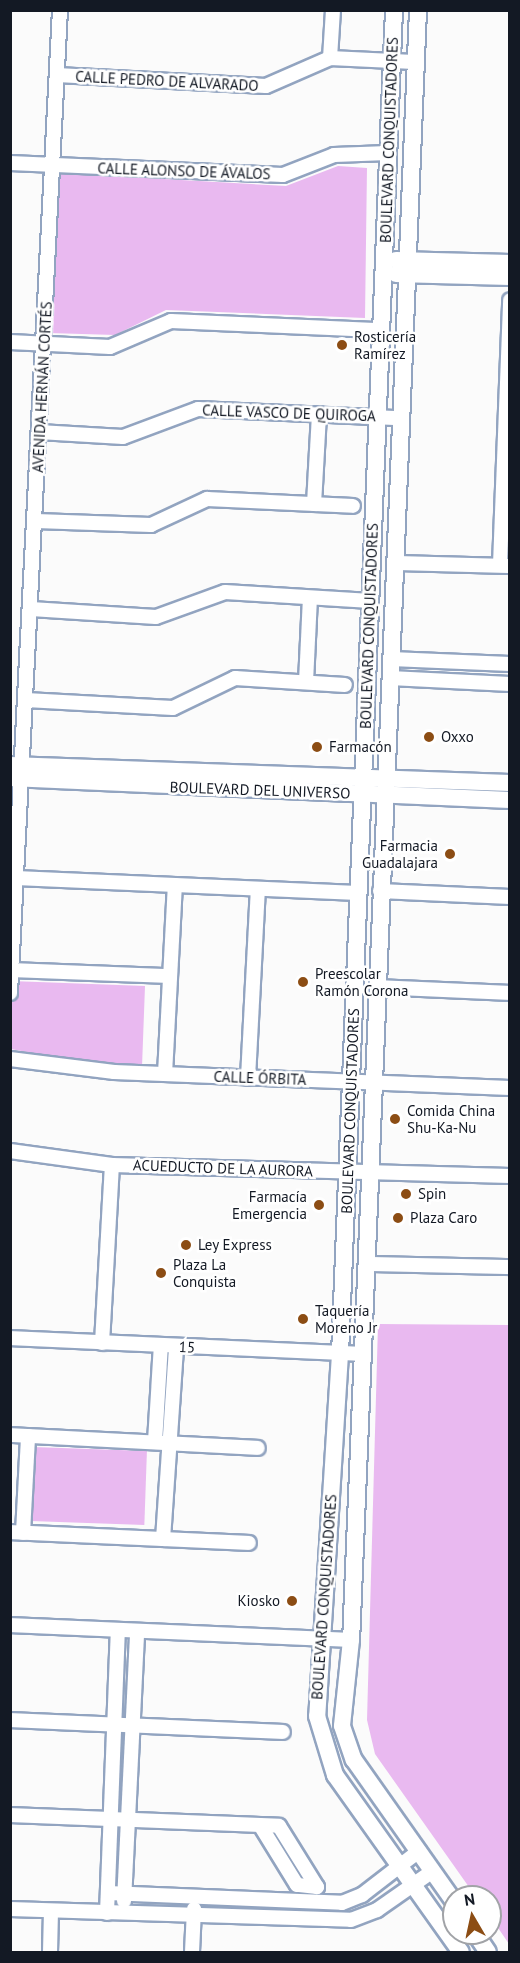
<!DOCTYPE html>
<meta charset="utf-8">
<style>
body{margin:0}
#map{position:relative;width:520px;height:1963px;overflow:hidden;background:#fbfbfb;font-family:"PT Sans",sans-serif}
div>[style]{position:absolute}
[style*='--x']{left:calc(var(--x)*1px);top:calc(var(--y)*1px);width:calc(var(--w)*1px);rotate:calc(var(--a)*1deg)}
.green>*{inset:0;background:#e9b9f0;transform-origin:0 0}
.roads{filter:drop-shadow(2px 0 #92a4c0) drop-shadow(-2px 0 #92a4c0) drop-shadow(0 2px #92a4c0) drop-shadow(0 -2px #92a4c0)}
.minor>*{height:14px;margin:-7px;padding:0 7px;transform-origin:7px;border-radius:7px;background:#fff}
.tertiary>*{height:16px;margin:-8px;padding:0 8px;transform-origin:8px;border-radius:8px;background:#fff}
.dots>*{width:16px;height:16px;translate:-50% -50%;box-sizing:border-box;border:3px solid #fff;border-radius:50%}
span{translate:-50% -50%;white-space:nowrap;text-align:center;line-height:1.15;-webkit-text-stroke:5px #fff;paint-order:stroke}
.street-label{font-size:15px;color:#131924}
.poi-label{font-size:15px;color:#131924}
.left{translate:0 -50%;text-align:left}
.right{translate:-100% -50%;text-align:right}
.frame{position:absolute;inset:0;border:12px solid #131924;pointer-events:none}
.north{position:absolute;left:442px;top:1885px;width:60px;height:60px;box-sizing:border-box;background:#fff;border:2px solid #a1a3a7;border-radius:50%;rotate:351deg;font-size:16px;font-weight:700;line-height:24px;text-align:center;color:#131924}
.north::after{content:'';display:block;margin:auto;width:21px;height:27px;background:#8c4d14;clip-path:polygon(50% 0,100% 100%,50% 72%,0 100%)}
</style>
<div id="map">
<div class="green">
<i style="clip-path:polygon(338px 166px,367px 168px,365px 318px,166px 310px,115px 335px,49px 333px,58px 173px,286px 186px)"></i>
<i style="clip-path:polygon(11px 981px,145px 986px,142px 1067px,84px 1063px,11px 1049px)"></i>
<i style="clip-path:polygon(378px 1324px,509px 1325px,509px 1944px,490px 1916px,490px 1897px,476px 1897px,375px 1754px,367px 1720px)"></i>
<i style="left:33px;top:1447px;width:114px;height:74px;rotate:2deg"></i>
</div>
<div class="roads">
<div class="minor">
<i style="--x:330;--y:58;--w:48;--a:-86.4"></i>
<i style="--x:57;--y:75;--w:209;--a:3"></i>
<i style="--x:266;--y:86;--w:70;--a:-23.6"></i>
<i style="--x:330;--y:58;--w:84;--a:2.7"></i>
<i style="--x:10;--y:163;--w:273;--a:2.5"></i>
<i style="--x:283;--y:175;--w:55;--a:-21.4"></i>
<i style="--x:334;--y:155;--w:54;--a:-2.1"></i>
<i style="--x:10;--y:342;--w:100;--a:2.9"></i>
<i style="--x:110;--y:347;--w:66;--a:-23.1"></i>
<i style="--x:171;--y:321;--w:210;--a:2.5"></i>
<i style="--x:39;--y:432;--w:84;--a:3.4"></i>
<i style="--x:123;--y:437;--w:80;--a:-20.5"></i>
<i style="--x:198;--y:409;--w:202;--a:2.6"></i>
<i style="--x:314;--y:504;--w:90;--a:-86.8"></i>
<i style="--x:36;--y:521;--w:115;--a:2"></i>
<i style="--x:151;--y:525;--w:62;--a:-24.9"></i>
<i style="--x:207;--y:499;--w:146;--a:2.7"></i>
<i style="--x:395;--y:563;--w:115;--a:1.5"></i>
<i style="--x:500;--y:565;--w:265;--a:-87.8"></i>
<i style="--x:31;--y:609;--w:125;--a:3.7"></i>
<i style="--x:156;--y:617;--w:73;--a:-19.9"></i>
<i style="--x:225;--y:592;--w:146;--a:3.5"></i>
<i style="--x:391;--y:659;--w:119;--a:2.4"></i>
<i style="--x:390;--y:678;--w:120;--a:2.9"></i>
<i style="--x:306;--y:682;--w:84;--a:-87.3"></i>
<i style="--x:26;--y:700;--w:147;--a:3.1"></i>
<i style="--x:173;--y:708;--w:69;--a:-25.8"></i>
<i style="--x:235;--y:678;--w:110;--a:3.6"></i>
<i style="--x:16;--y:878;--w:342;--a:2.5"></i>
<i style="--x:380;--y:891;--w:130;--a:2.6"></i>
<i style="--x:11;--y:970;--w:159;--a:2.2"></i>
<i style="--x:377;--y:987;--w:133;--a:2.6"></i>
<i style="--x:10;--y:993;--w:984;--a:-87.09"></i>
<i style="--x:10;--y:1059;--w:105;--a:7.1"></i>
<i style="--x:114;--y:1072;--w:396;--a:2.3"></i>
<i style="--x:165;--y:1074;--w:189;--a:-87"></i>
<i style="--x:248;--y:1078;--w:189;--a:-87"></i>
<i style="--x:10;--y:1151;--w:103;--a:7.8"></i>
<i style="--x:112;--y:1165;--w:398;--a:1.6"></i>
<i style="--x:367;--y:1264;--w:143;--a:1.2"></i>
<i style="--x:10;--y:1338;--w:353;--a:2.6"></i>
<i style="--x:102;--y:1343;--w:178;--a:-86.8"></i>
<i style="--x:10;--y:1435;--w:248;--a:3"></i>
<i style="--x:155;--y:1442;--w:97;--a:-86.5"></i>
<i style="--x:10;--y:1532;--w:239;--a:2.6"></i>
<i style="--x:23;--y:1533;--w:97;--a:-87"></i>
<i style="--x:163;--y:1539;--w:193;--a:-86.1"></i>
<i style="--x:10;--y:1625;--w:341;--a:2.5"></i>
<i style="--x:10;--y:1720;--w:273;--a:2.5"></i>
<i style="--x:10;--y:1815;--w:269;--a:2.3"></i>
<i style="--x:279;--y:1826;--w:72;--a:58.1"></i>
<i style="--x:317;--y:1887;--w:20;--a:-174"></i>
<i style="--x:297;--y:1885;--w:70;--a:-121.7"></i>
<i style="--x:108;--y:1893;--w:234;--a:2.4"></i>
<i style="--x:342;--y:1903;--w:22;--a:-22"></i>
<i style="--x:362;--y:1895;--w:72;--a:-37.7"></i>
<i style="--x:124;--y:1901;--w:270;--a:-87.2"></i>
<i style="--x:10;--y:1909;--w:341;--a:1.8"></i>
<i style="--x:351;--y:1920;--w:28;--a:-21"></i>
<i style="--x:377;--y:1910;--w:68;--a:-34.9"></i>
<i style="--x:107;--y:1913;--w:283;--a:-87.8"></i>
<i style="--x:50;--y:1952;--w:41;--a:-88.6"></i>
<i style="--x:192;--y:1952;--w:43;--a:-87.3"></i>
</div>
<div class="tertiary">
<i style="--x:394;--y:10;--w:1345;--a:92.3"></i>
<i style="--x:340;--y:1354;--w:363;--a:93.6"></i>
<i style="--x:317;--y:1716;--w:62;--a:73"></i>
<i style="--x:335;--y:1775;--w:217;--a:54.6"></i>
<i style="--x:418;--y:10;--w:1631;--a:92.35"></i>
<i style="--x:351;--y:1640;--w:86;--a:96"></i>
<i style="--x:342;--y:1726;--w:36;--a:71"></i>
<i style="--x:354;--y:1760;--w:174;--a:54.8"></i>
<i style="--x:396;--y:260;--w:114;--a:1.5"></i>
<i style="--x:396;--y:274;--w:114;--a:1.5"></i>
<i style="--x:10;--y:765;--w:500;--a:2.06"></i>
<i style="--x:10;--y:778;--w:500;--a:2.52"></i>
<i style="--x:475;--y:1933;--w:23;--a:56"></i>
</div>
</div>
<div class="dots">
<i style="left:342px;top:345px;background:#8c4d14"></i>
<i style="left:429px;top:737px;background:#8c4d14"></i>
<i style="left:317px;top:747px;background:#8c4d14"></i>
<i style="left:450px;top:854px;background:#8c4d14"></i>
<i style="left:303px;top:982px;background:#8c4d14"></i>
<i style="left:395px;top:1119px;background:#8c4d14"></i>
<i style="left:406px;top:1194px;background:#8c4d14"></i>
<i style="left:319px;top:1205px;background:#8c4d14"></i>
<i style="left:398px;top:1218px;background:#8c4d14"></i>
<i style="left:186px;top:1245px;background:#8c4d14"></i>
<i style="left:161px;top:1273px;background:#8c4d14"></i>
<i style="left:303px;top:1319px;background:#8c4d14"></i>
<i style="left:292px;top:1601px;background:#8c4d14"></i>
</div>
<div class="street-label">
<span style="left:167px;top:81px;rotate:3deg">CALLE PEDRO DE ALVARADO</span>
<span style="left:389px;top:140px;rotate:-88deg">BOULEVARD CONQUISTADORES</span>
<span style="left:184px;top:171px;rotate:2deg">CALLE ALONSO DE ÁVALOS</span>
<span style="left:42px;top:387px;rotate:-87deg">AVENIDA HERNÁN CORTÉS</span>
<span style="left:289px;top:413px;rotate:2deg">CALLE VASCO DE QUIROGA</span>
<span style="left:369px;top:626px;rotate:-88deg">BOULEVARD CONQUISTADORES</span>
<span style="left:260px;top:790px;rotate:2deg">BOULEVARD DEL UNIVERSO</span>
<span style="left:260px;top:1078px;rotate:2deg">CALLE ÓRBITA</span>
<span style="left:350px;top:1111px;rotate:-88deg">BOULEVARD CONQUISTADORES</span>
<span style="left:223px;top:1168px;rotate:2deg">ACUEDUCTO DE LA AURORA</span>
<span style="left:187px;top:1347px;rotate:3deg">15</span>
<span style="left:324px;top:1597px;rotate:-86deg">BOULEVARD CONQUISTADORES</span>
</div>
<div class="poi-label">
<span class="left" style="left:354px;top:345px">Rosticería<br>Ramírez</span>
<span class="left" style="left:441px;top:737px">Oxxo</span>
<span class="left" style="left:329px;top:747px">Farmacón</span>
<span class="right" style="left:438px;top:854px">Farmacia<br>Guadalajara</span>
<span class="left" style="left:315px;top:982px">Preescolar<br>Ramón Corona</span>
<span class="left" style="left:407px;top:1119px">Comida China<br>Shu-Ka-Nu</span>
<span class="left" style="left:418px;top:1194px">Spin</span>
<span class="right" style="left:307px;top:1205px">Farmacía<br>Emergencia</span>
<span class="left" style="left:410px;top:1218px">Plaza Caro</span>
<span class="left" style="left:198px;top:1245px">Ley Express</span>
<span class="left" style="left:173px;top:1273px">Plaza La<br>Conquista</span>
<span class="left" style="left:315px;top:1319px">Taquería<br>Moreno Jr</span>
<span class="right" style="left:280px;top:1601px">Kiosko</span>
</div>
<div class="frame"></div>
<div class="north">N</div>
</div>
